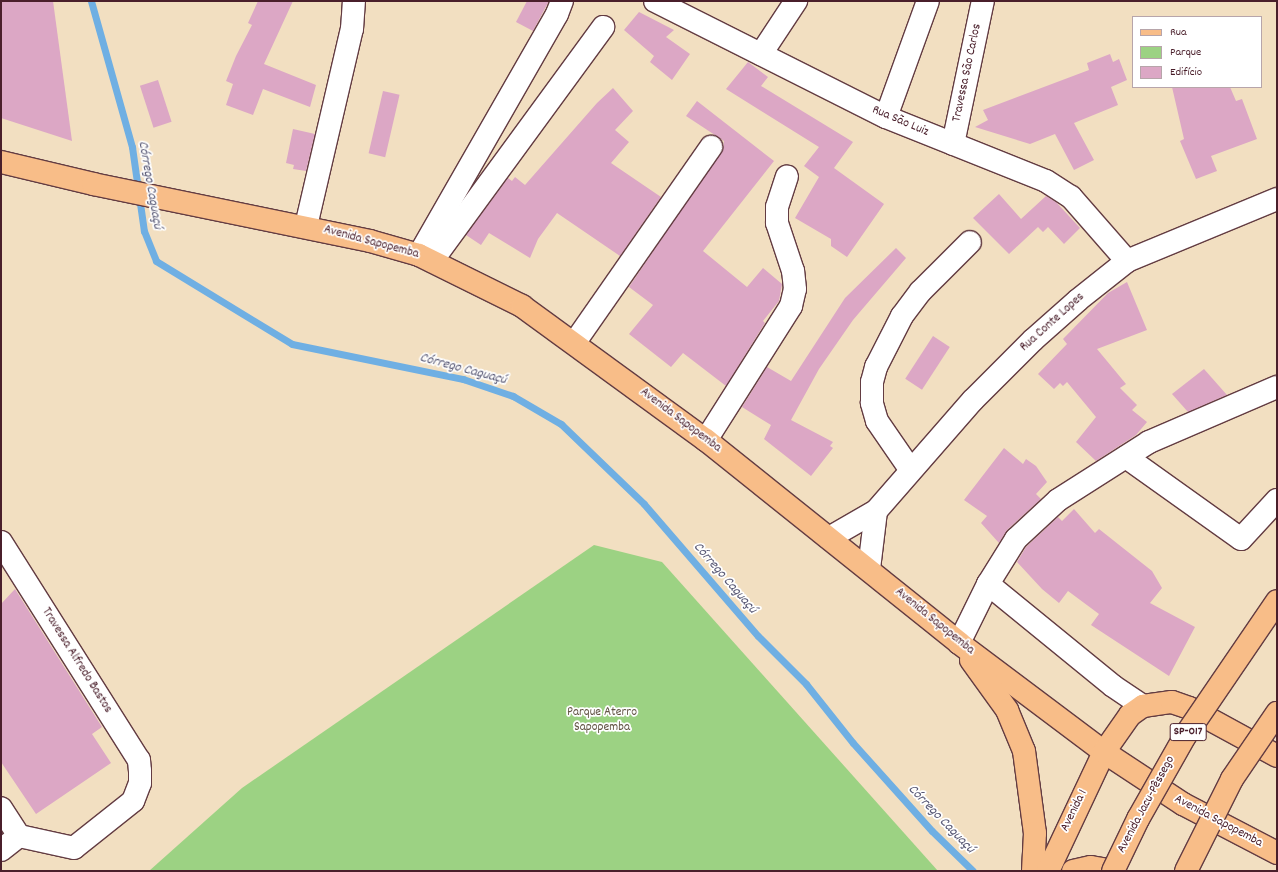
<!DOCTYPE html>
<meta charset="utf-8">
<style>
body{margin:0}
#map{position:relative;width:1278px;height:872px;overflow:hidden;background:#f2dfc1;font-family:Dekko,sans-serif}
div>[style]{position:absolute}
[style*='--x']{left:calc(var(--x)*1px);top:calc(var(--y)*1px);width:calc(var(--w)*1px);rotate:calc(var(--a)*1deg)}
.green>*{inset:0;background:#9cd283}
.stream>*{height:7px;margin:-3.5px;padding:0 3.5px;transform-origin:3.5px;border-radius:3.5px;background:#6fafe3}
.building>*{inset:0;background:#dca7c5;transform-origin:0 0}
.roads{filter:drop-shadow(1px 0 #633c42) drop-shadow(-1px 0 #633c42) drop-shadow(0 1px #633c42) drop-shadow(0 -1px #633c42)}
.minor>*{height:22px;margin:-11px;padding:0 11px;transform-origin:11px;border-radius:11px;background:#fff}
.major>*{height:22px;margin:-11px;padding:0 11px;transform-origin:11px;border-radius:11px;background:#f8bd88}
.bridges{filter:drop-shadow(1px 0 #633c42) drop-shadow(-1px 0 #633c42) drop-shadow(0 1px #633c42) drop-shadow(0 -1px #633c42)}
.highway-bridge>*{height:22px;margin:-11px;padding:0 11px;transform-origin:11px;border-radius:11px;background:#f8bd88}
span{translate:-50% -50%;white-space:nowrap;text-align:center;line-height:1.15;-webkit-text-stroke:3.5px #fff;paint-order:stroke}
.shield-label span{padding:1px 3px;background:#fff;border:1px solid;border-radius:3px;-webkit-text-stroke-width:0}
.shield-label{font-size:12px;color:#4a1f2b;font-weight:700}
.street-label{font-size:13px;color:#4a1f2b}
.park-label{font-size:13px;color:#635545}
.water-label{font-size:14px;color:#595975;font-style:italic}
.frame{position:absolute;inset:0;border:2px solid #4a1f2b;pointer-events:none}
.legend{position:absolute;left:1132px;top:16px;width:130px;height:72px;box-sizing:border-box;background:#fff;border:1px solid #b7a5aa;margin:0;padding:5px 7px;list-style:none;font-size:12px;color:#4a1f2b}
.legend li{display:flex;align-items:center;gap:8px;height:20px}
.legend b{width:20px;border:1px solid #b7a5aa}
</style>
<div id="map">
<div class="green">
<i style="clip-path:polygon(594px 545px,662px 562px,938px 871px,149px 871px,242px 788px)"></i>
</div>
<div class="stream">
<i style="--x:91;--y:1;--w:152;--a:74.3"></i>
<i style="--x:132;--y:147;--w:85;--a:81.9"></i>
<i style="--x:144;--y:231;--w:32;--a:68"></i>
<i style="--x:156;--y:261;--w:159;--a:31.4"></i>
<i style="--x:292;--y:344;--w:175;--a:11.6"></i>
<i style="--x:463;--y:379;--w:53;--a:18.8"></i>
<i style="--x:513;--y:396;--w:56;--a:30.3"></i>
<i style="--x:561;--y:424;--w:115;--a:43.9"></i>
<i style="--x:644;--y:504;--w:174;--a:49.2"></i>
<i style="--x:758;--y:636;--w:68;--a:45"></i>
<i style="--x:806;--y:684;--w:75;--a:51.5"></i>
<i style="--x:853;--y:743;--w:118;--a:48.1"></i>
<i style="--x:932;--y:831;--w:57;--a:44.3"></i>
</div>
<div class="building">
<i style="clip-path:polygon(1px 1px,53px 1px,72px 141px,1px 118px)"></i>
<i style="clip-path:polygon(258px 1px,293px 1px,264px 64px,316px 85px,310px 107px,263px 89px,253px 115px,226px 105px,233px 84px,226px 81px,236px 56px,252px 25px,248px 23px)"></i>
<i style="clip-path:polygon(527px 1px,549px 1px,533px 31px,516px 22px)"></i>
<i style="clip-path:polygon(639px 12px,674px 30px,666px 37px,690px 54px,672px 80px,650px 62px,654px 56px,624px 30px)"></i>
<i style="clip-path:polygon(1110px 54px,1113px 62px,1119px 59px,1127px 80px,1111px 87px,1118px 105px,1074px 123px,1094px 160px,1074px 170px,1055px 134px,1030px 144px,975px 127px,988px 120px,983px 110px,1089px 70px,1087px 63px)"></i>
<i style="clip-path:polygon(748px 62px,768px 77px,761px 86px,853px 142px,834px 168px,884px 204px,847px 257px,831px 246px,831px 239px,795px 218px,819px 177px,804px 166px,819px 147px,726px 89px)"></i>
<i style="left:158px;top:80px;width:44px;height:19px;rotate:72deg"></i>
<i style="clip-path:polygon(1172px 87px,1230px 87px,1236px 101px,1242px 99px,1257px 139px,1211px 156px,1217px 171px,1196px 179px,1180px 141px,1184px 139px)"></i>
<i style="clip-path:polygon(613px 88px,633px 111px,615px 130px,629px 142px,611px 163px,661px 197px,620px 256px,557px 213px,538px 239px,530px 258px,489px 233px,481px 245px,466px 235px,508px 178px,512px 181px,515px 177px,525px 185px,597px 103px)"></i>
<i style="left:383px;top:91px;width:17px;height:64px;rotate:13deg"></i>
<i style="clip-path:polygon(697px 101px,774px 161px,703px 251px,747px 287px,763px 268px,782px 284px,779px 301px,763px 321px,765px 323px,726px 386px,683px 353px,671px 367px,629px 334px,653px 305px,629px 287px,723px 148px,724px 141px,686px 116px)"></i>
<i style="clip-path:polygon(293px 129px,315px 134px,306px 171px,293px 169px,294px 165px,286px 163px)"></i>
<i style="clip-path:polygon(999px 194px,1021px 219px,1046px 196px,1056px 202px,1080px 228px,1064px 244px,1048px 227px,1043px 232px,1038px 227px,1009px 254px,973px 218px)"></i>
<i style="clip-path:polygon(896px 248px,906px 258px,853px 320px,819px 369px,791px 420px,833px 442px,830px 446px,833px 448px,811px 476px,764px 439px,771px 425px,742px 407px,767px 367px,791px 381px,845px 298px)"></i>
<i style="clip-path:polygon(1127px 282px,1147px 330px,1097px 349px,1126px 384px,1120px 388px,1137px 405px,1132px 410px,1147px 422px,1136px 435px,1096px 461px,1076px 442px,1096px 417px,1067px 382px,1063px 386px,1060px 383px,1054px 389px,1038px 374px,1067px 344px,1063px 339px,1108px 293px)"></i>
<i style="left:933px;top:336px;width:20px;height:51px;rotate:33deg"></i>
<i style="clip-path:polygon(1204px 369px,1227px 395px,1188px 412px,1172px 394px)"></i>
<i style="clip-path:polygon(1004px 448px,1023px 464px,1026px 459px,1036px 466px,1047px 482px,1036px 494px,1041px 499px,1007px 530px,999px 543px,981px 523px,987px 516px,964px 500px)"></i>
<i style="clip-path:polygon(1074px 509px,1095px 533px,1099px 529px,1152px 571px,1162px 588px,1150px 603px,1195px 627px,1169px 676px,1091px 625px,1099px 614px,1068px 591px,1059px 603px,1042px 589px,1017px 562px,1026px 547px,1058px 517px,1062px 521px)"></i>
<i style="clip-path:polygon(15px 589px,102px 727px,92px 734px,111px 763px,36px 814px,1px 762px,1px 604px)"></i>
</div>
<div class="roads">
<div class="minor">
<i style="--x:655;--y:1;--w:258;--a:26.7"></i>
<i style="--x:886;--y:117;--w:172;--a:21.8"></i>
<i style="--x:1046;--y:181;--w:30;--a:33"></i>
<i style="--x:1071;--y:197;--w:85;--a:48.8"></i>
<i style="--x:761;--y:54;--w:64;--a:-56.6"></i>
<i style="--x:886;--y:117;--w:123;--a:-70.1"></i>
<i style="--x:953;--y:144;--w:146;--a:-78.2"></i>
<i style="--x:306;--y:226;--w:202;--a:-76.9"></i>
<i style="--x:352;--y:29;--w:28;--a:-86"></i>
<i style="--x:419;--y:255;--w:278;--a:-60.2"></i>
<i style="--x:557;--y:14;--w:14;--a:-69"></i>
<i style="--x:432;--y:261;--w:290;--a:-53.8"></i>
<i style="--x:575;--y:342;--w:238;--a:-55.1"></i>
<i style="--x:706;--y:440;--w:159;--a:-57.6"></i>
<i style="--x:791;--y:306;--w:17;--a:-77"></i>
<i style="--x:795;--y:289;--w:18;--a:-96"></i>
<i style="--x:793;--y:271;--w:51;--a:-108.4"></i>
<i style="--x:777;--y:223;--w:16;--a:-90"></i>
<i style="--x:777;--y:207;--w:32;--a:-72"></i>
<i style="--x:1126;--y:457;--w:141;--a:35.5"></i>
<i style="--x:1241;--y:539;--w:53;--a:-47.3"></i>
<i style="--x:910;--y:469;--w:58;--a:-124.5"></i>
<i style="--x:877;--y:421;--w:19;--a:-106"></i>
<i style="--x:872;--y:403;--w:21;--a:-90"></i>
<i style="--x:872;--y:382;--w:16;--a:-75"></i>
<i style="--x:876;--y:367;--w:57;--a:-63"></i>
<i style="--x:902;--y:316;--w:31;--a:-53"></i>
<i style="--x:921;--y:291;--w:69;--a:-45"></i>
<i style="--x:829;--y:538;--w:54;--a:-29.9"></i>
<i style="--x:876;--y:511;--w:147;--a:-48.9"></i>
<i style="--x:973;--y:400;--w:85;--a:-45"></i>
<i style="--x:1033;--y:340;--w:60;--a:-41.6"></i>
<i style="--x:1078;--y:300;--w:63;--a:-38.5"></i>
<i style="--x:1127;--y:261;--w:162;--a:-22.5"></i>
<i style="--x:1;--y:542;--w:258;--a:57.7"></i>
<i style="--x:139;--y:760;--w:11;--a:85"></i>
<i style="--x:140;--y:771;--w:12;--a:90"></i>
<i style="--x:140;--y:783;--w:19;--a:111"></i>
<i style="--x:133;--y:801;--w:75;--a:141.5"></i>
<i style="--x:74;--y:848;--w:56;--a:-167.7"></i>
<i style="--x:19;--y:836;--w:33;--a:-123"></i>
<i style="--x:869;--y:569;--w:58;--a:-83.1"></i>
<i style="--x:988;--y:584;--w:161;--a:39.2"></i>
<i style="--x:1113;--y:686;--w:36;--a:34"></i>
<i style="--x:959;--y:643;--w:66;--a:-63.8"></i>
<i style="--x:988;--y:584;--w:53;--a:-58.1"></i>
<i style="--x:1016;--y:539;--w:57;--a:-42.9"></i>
<i style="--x:1058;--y:500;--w:108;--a:-32.5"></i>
<i style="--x:1149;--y:442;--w:139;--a:-23.3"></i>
<i style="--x:1;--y:850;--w:23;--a:-38"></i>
</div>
<div class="major">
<i style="--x:1;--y:162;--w:95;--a:13.4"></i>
<i style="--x:93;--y:184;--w:283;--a:11.6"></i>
<i style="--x:370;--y:241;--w:51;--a:15.9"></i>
<i style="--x:419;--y:255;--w:115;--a:26.3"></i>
<i style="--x:522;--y:306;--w:228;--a:36.1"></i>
<i style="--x:706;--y:440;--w:324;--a:38.7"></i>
<i style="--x:959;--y:643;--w:181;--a:36.9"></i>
<i style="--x:1104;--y:752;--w:95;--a:33.4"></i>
<i style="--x:1183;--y:804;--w:106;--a:27.5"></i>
<i style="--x:971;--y:660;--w:62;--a:54.2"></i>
<i style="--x:1007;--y:710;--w:44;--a:67.5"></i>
<i style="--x:1024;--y:751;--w:83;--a:82.4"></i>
<i style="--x:1035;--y:833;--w:38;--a:93"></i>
<i style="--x:1048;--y:871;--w:132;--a:-64.8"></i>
<i style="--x:1104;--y:752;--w:45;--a:-54.9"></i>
<i style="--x:1130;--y:715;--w:16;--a:-35"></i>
<i style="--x:1143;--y:706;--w:29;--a:-8"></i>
<i style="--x:1172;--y:702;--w:18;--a:19"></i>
<i style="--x:1189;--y:708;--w:100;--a:28.6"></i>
<i style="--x:1073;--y:871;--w:18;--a:-13"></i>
<i style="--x:1091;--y:867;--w:22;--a:10"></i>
</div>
</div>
<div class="bridges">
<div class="highway-bridge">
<i style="--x:1113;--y:871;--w:58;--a:-64.3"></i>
<i style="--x:1138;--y:819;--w:95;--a:-60.5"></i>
<i style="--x:1185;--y:736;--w:163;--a:-55.7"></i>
<i style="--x:1186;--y:871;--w:103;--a:-63.4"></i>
<i style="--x:1232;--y:779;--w:80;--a:-55.7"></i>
</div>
</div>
<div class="shield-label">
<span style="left:1188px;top:732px">SP-017</span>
</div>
<div class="street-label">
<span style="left:968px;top:73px;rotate:-78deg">Travessa São Carlos</span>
<span style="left:900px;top:122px;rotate:23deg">Rua São Luiz</span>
<span style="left:371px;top:243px;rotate:15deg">Avenida Sapopemba</span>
<span style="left:1053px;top:323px;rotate:-42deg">Rua Conte Lopes</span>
<span style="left:680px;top:421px;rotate:37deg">Avenida Sapopemba</span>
<span style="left:934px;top:622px;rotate:39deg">Avenida Sapopemba</span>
<span style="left:76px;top:661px;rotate:58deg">Travessa Alfredo Bastos</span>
<span style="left:1147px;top:805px;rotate:-62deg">Avenida Jacu-Pêssego</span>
<span style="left:1075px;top:811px;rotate:-64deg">Avenida 1</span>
<span style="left:1218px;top:822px;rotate:28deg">Avenida Sapopemba</span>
</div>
<div class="park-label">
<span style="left:602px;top:721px">Parque Aterro<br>Sapopemba</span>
</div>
<div class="water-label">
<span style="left:150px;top:185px;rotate:80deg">Córrego Caguaçú</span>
<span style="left:463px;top:369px;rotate:15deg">Córrego Caguaçú</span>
<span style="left:725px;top:578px;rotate:49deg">Córrego Caguaçú</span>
<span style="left:941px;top:819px;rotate:46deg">Córrego Caguaçú</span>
</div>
<div class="frame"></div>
<ul class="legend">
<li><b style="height:5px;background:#f8bd88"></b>Rua</li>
<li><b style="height:11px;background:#9cd283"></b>Parque</li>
<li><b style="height:11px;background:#dca7c5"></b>Edifício</li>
</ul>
</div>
